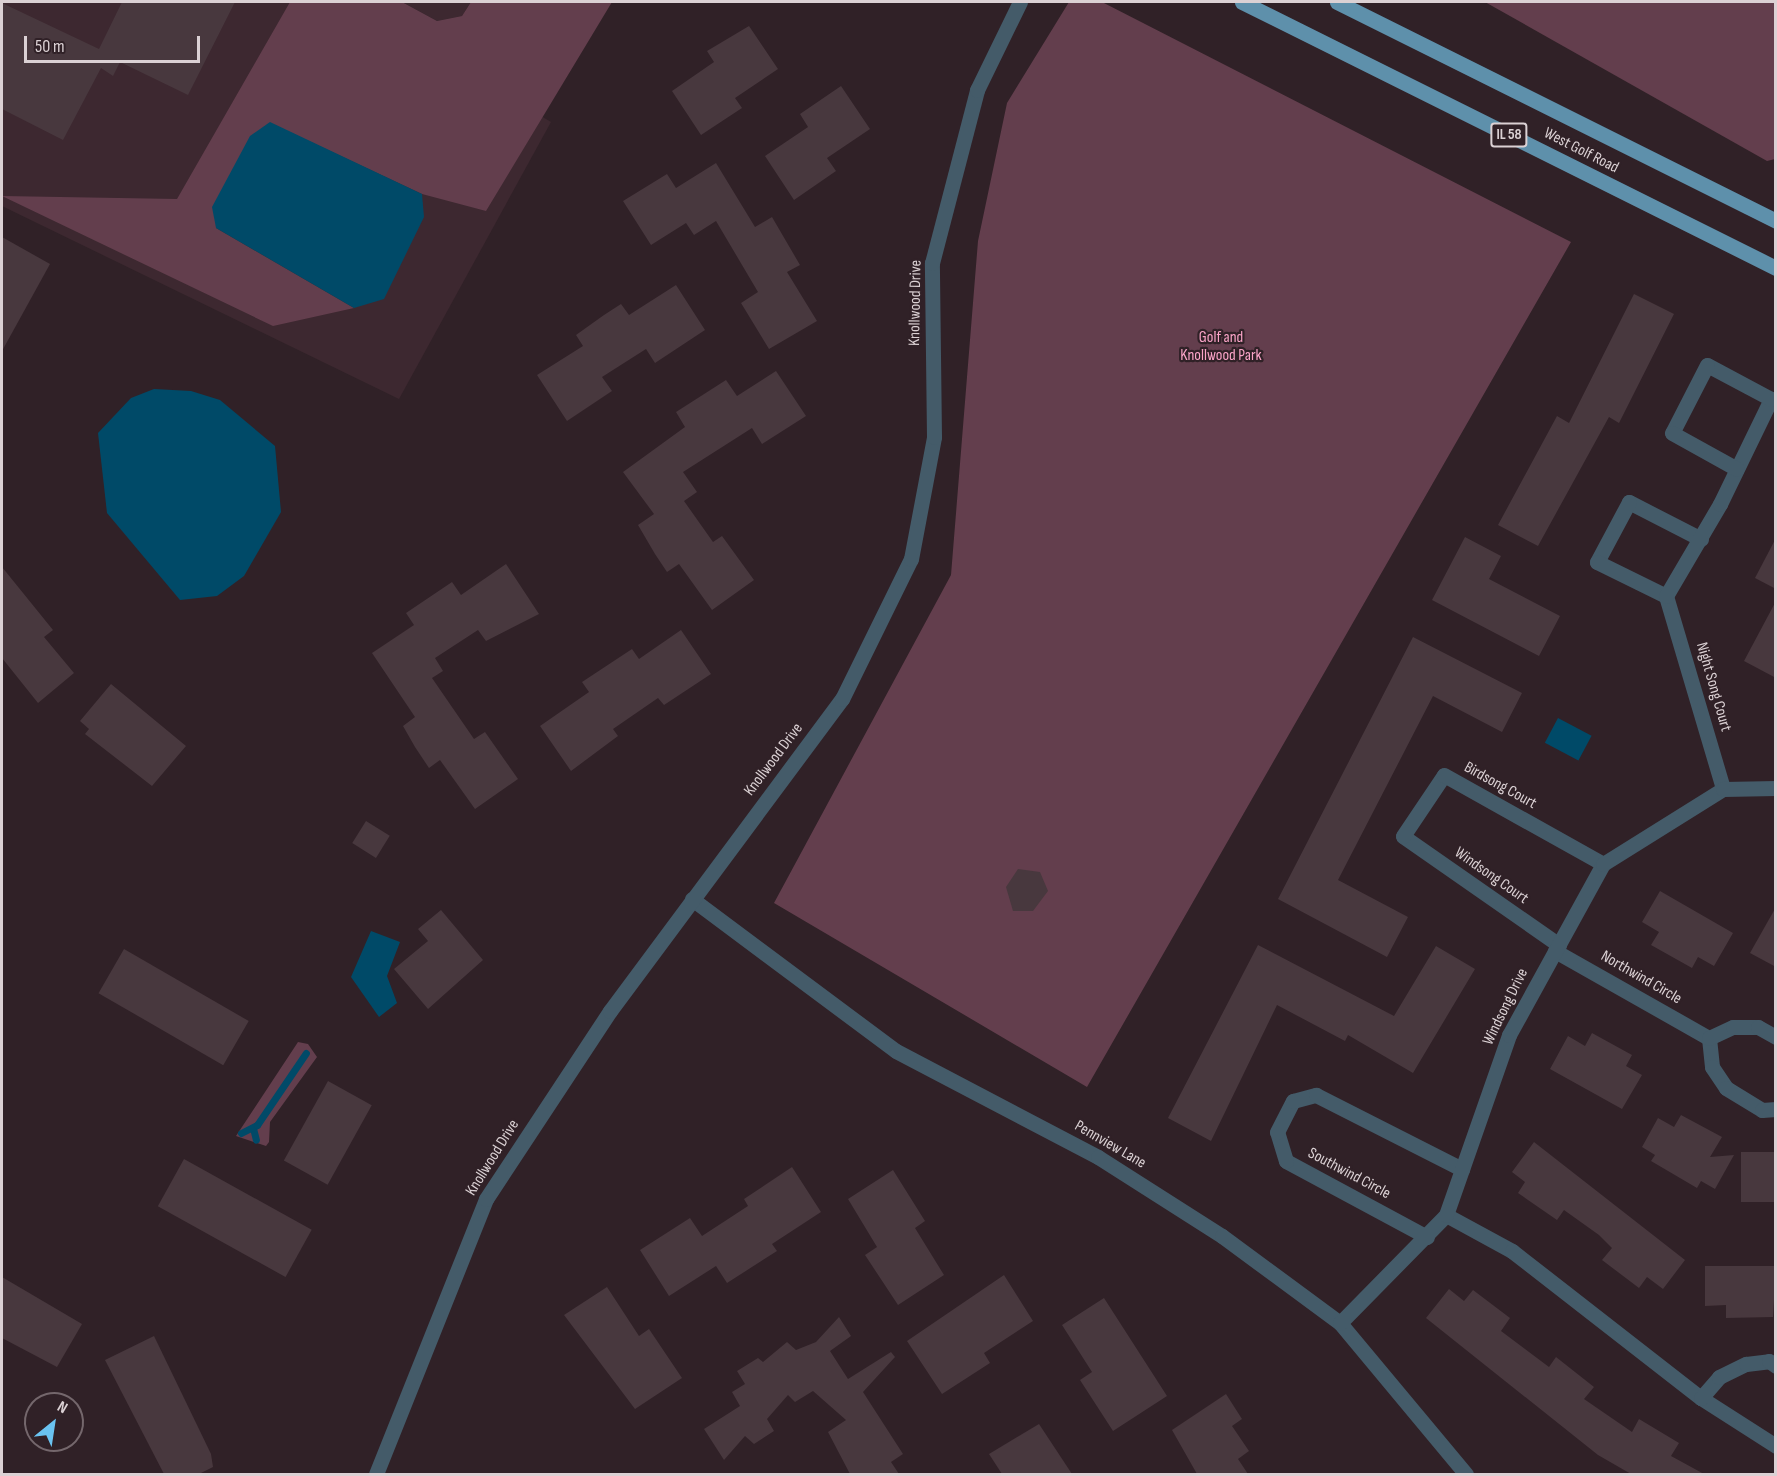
<!DOCTYPE html>
<style>
body{margin:0}
#map{position:relative;width:1777px;height:1476px;overflow:hidden;background:#302127;font-family:"Sofia Sans Condensed",sans-serif}
div>[style]{position:absolute}
[style*='--x']{left:calc(var(--x)*1px);top:calc(var(--y)*1px);width:calc(var(--w)*1px);rotate:calc(var(--a)*1deg)}
.built>*{inset:0;background:#3d2830}
.green>*{inset:0;background:#633e4d}
.water>*{inset:0;background:#004a68;transform-origin:0 0}
.stream>*{height:7px;margin:-3.5px;padding:0 3.5px;transform-origin:3.5px;border-radius:3.5px;background:#004a68}
.building>*{inset:0;background:#48383e;transform-origin:0 0}
.minor>*{height:15px;margin:-7.5px;padding:0 7.5px;transform-origin:7.5px;border-radius:7.5px;background:#445b69}
.tertiary>*{height:15px;margin:-7.5px;padding:0 7.5px;transform-origin:7.5px;border-radius:7.5px;background:#445b69}
.primary>*{height:15px;margin:-7.5px;padding:0 7.5px;transform-origin:7.5px;border-radius:7.5px;background:#5e90ab}
span{translate:-50% -50%;white-space:nowrap;text-align:center;line-height:1.15;-webkit-text-stroke:4.5px #302127;paint-order:stroke}
.shield-label span{padding:2px 4px;background:#302127;border:2px solid;border-radius:4px;-webkit-text-stroke-width:0}
.shield-label{font-size:15px;color:#dbd1d4;font-weight:700}
.street-label{font-size:16px;color:#dbd1d4}
.park-label{font-size:16px;color:#fba4c8}
.frame{position:absolute;inset:0;border:3px solid #dbd1d4;pointer-events:none}
.north{position:absolute;left:24px;top:1392px;width:60px;height:60px;box-sizing:border-box;background:#302127;border:2px solid #74676c;border-radius:50%;rotate:30deg;font-size:16px;font-weight:700;line-height:24px;text-align:center;color:#dbd1d4}
.north::after{content:'';display:block;margin:auto;width:21px;height:27px;background:#6ac3f1;clip-path:polygon(50% 0,100% 100%,50% 72%,0 100%)}
.scale{position:absolute;left:24px;top:36px;width:176px;height:27px;box-sizing:border-box;border:3px solid #dbd1d4;border-top:0;padding-left:8px;font-size:18px;line-height:21px;white-space:nowrap;color:#dbd1d4;-webkit-text-stroke:4px #302127;paint-order:stroke}
</style>
<div id="map">
<div class="built">
<i style="clip-path:polygon(2px 2px,352px 2px,551px 122px,399px 399px,2px 206px)"></i>
<i style="clip-path:polygon(402px 2px,471px 2px,462px 16px,437px 21px)"></i>
</div>
<div class="green">
<i style="clip-path:polygon(290px 2px,402px 2px,437px 21px,462px 16px,471px 2px,612px 2px,486px 211px,422px 194px,270px 123px,216px 228px,354px 308px,273px 326px,2px 196px,177px 199px)"></i>
<i style="clip-path:polygon(1069px 2px,1102px 2px,1571px 242px,1087px 1087px,774px 903px,951px 575px,978px 241px,1007px 103px)"></i>
<i style="clip-path:polygon(1485px 2px,1775px 2px,1775px 159px,1767px 161px)"></i>
<i style="clip-path:polygon(298px 1042px,308px 1044px,317px 1057px,270px 1122px,269px 1142px,266px 1146px,236px 1136px)"></i>
</div>
<div class="water">
<i style="clip-path:polygon(270px 122px,422px 194px,424px 217px,384px 299px,354px 308px,216px 228px,212px 207px,250px 136px)"></i>
<i style="clip-path:polygon(154px 389px,191px 391px,220px 400px,275px 446px,281px 512px,244px 576px,217px 596px,180px 600px,107px 513px,98px 433px,131px 398px)"></i>
<i style="left:1558px;top:718px;width:38px;height:28px;rotate:28deg"></i>
<i style="clip-path:polygon(371px 931px,400px 942px,387px 976px,397px 1003px,379px 1017px,351px 977px)"></i>
</div>
<div class="stream">
<i style="--x:253;--y:1128;--w:12;--a:76"></i>
<i style="--x:241;--y:1133;--w:18;--a:-27"></i>
<i style="--x:257;--y:1125;--w:87;--a:-55.8"></i>
</div>
<div class="building">
<i style="clip-path:polygon(122px 2px,235px 2px,188px 95px,120px 62px,113px 76px,101px 68px,63px 140px,2px 109px,2px 3px,99px 49px)"></i>
<i style="clip-path:polygon(749px 26px,778px 69px,735px 98px,742px 108px,701px 135px,672px 91px,714px 62px,707px 51px)"></i>
<i style="clip-path:polygon(841px 86px,870px 129px,827px 158px,836px 171px,794px 200px,765px 156px,808px 127px,800px 114px)"></i>
<i style="clip-path:polygon(716px 163px,755px 227px,772px 217px,800px 265px,787px 272px,817px 321px,769px 349px,741px 303px,758px 292px,716px 221px,694px 235px,686px 223px,651px 245px,623px 201px,667px 174px,676px 188px)"></i>
<i style="clip-path:polygon(2px 237px,50px 264px,2px 351px)"></i>
<i style="clip-path:polygon(676px 285px,705px 330px,655px 363px,646px 349px,602px 377px,612px 391px,567px 421px,537px 375px,583px 346px,576px 335px,604px 315px,621px 304px,629px 315px)"></i>
<i style="clip-path:polygon(1634px 294px,1674px 314px,1619px 423px,1609px 417px,1538px 546px,1498px 525px,1557px 416px,1569px 423px)"></i>
<i style="clip-path:polygon(776px 371px,806px 416px,762px 444px,752px 428px,683px 472px,697px 492px,684px 501px,713px 542px,722px 536px,754px 580px,712px 610px,679px 564px,667px 572px,655px 554px,638px 525px,654px 514px,623px 472px,685px 427px,676px 412px,726px 380px,737px 396px)"></i>
<i style="clip-path:polygon(1465px 537px,1501px 556px,1489px 579px,1560px 616px,1539px 656px,1432px 600px)"></i>
<i style="clip-path:polygon(1776px 538px,1776px 589px,1755px 578px)"></i>
<i style="clip-path:polygon(506px 564px,539px 614px,486px 641px,478px 630px,435px 658px,443px 671px,432px 678px,474px 739px,485px 732px,518px 779px,475px 809px,440px 760px,429px 768px,415px 747px,403px 726px,415px 717px,372px 653px,414px 625px,406px 613px,452px 582px,461px 595px)"></i>
<i style="clip-path:polygon(2px 567px,53px 630px,44px 637px,74px 673px,38px 703px,2px 658px)"></i>
<i style="clip-path:polygon(1776px 601px,1776px 678px,1744px 661px)"></i>
<i style="clip-path:polygon(681px 630px,711px 674px,664px 705px,658px 698px,613px 729px,618px 736px,571px 771px,540px 726px,589px 692px,582px 682px,632px 649px,639px 659px)"></i>
<i style="clip-path:polygon(1413px 637px,1522px 693px,1502px 732px,1433px 696px,1338px 880px,1408px 917px,1387px 957px,1278px 899px)"></i>
<i style="clip-path:polygon(111px 684px,186px 746px,152px 786px,85px 734px,89px 729px,80px 721px)"></i>
<i style="left:366px;top:821px;width:28px;height:26px;rotate:32deg"></i>
<i style="clip-path:polygon(1018px 869px,1040px 872px,1048px 891px,1033px 911px,1013px 911px,1006px 887px)"></i>
<i style="clip-path:polygon(1660px 891px,1733px 933px,1714px 966px,1698px 957px,1692px 968px,1651px 945px,1659px 932px,1642px 922px)"></i>
<i style="clip-path:polygon(1776px 907px,1776px 967px,1750px 953px)"></i>
<i style="clip-path:polygon(441px 910px,483px 960px,428px 1009px,394px 969px,428px 941px,418px 929px)"></i>
<i style="clip-path:polygon(1258px 945px,1394px 1016px,1436px 946px,1475px 969px,1413px 1073px,1348px 1035px,1345px 1041px,1277px 1005px,1211px 1141px,1168px 1118px)"></i>
<i style="left:124px;top:949px;width:144px;height:51px;rotate:30deg"></i>
<i style="clip-path:polygon(1592px 1033px,1632px 1055px,1626px 1066px,1642px 1075px,1622px 1109px,1550px 1069px,1568px 1036px,1585px 1046px)"></i>
<i style="left:328px;top:1081px;width:50px;height:91px;rotate:29deg"></i>
<i style="clip-path:polygon(1681px 1115px,1722px 1137px,1710px 1157px,1734px 1155px,1715px 1189px,1701px 1181px,1697px 1188px,1651px 1161px,1655px 1155px,1642px 1147px,1658px 1118px,1674px 1127px)"></i>
<i style="clip-path:polygon(1534px 1142px,1685px 1260px,1663px 1289px,1647px 1277px,1639px 1288px,1602px 1260px,1612px 1248px,1599px 1235px,1564px 1210px,1557px 1220px,1518px 1193px,1525px 1182px,1512px 1172px)"></i>
<i style="left:1776px;top:1152px;width:50px;height:35px;rotate:90deg"></i>
<i style="left:184px;top:1159px;width:146px;height:54px;rotate:29deg"></i>
<i style="clip-path:polygon(792px 1167px,821px 1212px,772px 1244px,777px 1251px,727px 1283px,716px 1266px,669px 1296px,640px 1250px,690px 1218px,702px 1236px,748px 1206px,744px 1199px)"></i>
<i style="clip-path:polygon(893px 1170px,925px 1221px,915px 1228px,944px 1275px,898px 1305px,865px 1255px,877px 1247px,848px 1199px)"></i>
<i style="clip-path:polygon(1705px 1266px,1776px 1266px,1773px 1317px,1726px 1318px,1726px 1305px,1705px 1306px)"></i>
<i style="clip-path:polygon(1004px 1275px,1033px 1321px,984px 1353px,990px 1363px,942px 1394px,907px 1341px)"></i>
<i style="clip-path:polygon(2px 1277px,82px 1324px,57px 1367px,2px 1338px)"></i>
<i style="clip-path:polygon(607px 1287px,639px 1336px,649px 1329px,682px 1378px,635px 1409px,564px 1315px)"></i>
<i style="clip-path:polygon(1449px 1289px,1464px 1301px,1473px 1290px,1510px 1318px,1501px 1331px,1549px 1367px,1556px 1357px,1594px 1387px,1584px 1399px,1632px 1432px,1639px 1419px,1679px 1443px,1671px 1456px,1704px 1474px,1631px 1474px,1598px 1455px,1426px 1318px)"></i>
<i style="clip-path:polygon(1104px 1298px,1167px 1396px,1113px 1431px,1080px 1380px,1092px 1372px,1062px 1325px)"></i>
<i style="clip-path:polygon(839px 1317px,851px 1336px,830px 1351px,848px 1379px,891px 1352px,895px 1357px,863px 1392px,903px 1454px,891px 1462px,899px 1474px,850px 1474px,828px 1432px,846px 1420px,813px 1391px,795px 1402px,788px 1395px,767px 1419px,774px 1431px,754px 1444px,745px 1436px,724px 1460px,704px 1429px,740px 1406px,732px 1392px,745px 1384px,737px 1371px,758px 1358px,763px 1362px,787px 1342px,796px 1350px,816px 1342px)"></i>
<i style="clip-path:polygon(154px 1336px,211px 1454px,213px 1467px,199px 1474px,164px 1474px,105px 1360px)"></i>
<i style="clip-path:polygon(1226px 1394px,1242px 1419px,1232px 1426px,1249px 1451px,1238px 1459px,1248px 1474px,1197px 1474px,1172px 1430px)"></i>
<i style="clip-path:polygon(1039px 1424px,1072px 1474px,1002px 1474px,989px 1454px)"></i>
</div>
<div class="minor">
<i style="--x:1701;--y:539;--w:81;--a:-152.8"></i>
<i style="--x:1629;--y:502;--w:68;--a:118.1"></i>
<i style="--x:1597;--y:562;--w:77;--a:26.2"></i>
<i style="--x:1666;--y:596;--w:201;--a:73.5"></i>
<i style="--x:1666;--y:596;--w:107;--a:-59.6"></i>
<i style="--x:1720;--y:504;--w:117;--a:-64.1"></i>
<i style="--x:1771;--y:399;--w:72;--a:-152"></i>
<i style="--x:1707;--y:365;--w:76;--a:117.2"></i>
<i style="--x:1672;--y:433;--w:74;--a:29"></i>
<i style="--x:692;--y:899;--w:254;--a:36.7"></i>
<i style="--x:896;--y:1051;--w:228;--a:27.7"></i>
<i style="--x:1098;--y:1157;--w:147;--a:32.5"></i>
<i style="--x:1222;--y:1236;--w:147;--a:36.4"></i>
<i style="--x:1340;--y:1323;--w:197;--a:50.2"></i>
<i style="--x:1559;--y:945;--w:190;--a:-145.1"></i>
<i style="--x:1403;--y:836;--w:73;--a:-56.1"></i>
<i style="--x:1444;--y:775;--w:182;--a:29.2"></i>
<i style="--x:1555;--y:951;--w:177;--a:29.5"></i>
<i style="--x:1709;--y:1038;--w:29;--a:84"></i>
<i style="--x:1712;--y:1067;--w:25;--a:56"></i>
<i style="--x:1726;--y:1088;--w:42;--a:31.4"></i>
<i style="--x:1762;--y:1110;--w:14;--a:-4"></i>
<i style="--x:1709;--y:1038;--w:26;--a:-25"></i>
<i style="--x:1733;--y:1027;--w:25;--a:0"></i>
<i style="--x:1758;--y:1027;--w:21;--a:29"></i>
<i style="--x:1446;--y:1215;--w:75;--a:28.6"></i>
<i style="--x:1512;--y:1251;--w:239;--a:37.9"></i>
<i style="--x:1701;--y:1398;--w:89;--a:32.6"></i>
<i style="--x:1427;--y:1237;--w:160;--a:-151.7"></i>
<i style="--x:1286;--y:1161;--w:30;--a:-107"></i>
<i style="--x:1277;--y:1132;--w:35;--a:-63"></i>
<i style="--x:1293;--y:1101;--w:24;--a:-15"></i>
<i style="--x:1316;--y:1095;--w:164;--a:26.9"></i>
<i style="--x:1340;--y:1323;--w:151;--a:-45.5"></i>
<i style="--x:1446;--y:1215;--w:191;--a:-70.7"></i>
<i style="--x:1509;--y:1035;--w:195;--a:-61.2"></i>
<i style="--x:1603;--y:864;--w:142;--a:-32"></i>
<i style="--x:1723;--y:789;--w:53;--a:-1.1"></i>
<i style="--x:1701;--y:1398;--w:28;--a:-49"></i>
<i style="--x:1719;--y:1377;--w:30;--a:-26"></i>
<i style="--x:1746;--y:1364;--w:23;--a:-7"></i>
<i style="--x:1769;--y:1361;--w:9;--a:36"></i>
</div>
<div class="tertiary">
<i style="--x:376;--y:1474;--w:296;--a:-68.2"></i>
<i style="--x:486;--y:1199;--w:225;--a:-56.6"></i>
<i style="--x:610;--y:1011;--w:389;--a:-53.4"></i>
<i style="--x:842;--y:699;--w:156;--a:-63.8"></i>
<i style="--x:911;--y:559;--w:124;--a:-79.3"></i>
<i style="--x:934;--y:437;--w:174;--a:-90.7"></i>
<i style="--x:932;--y:263;--w:179;--a:-75.4"></i>
<i style="--x:977;--y:90;--w:98;--a:-64"></i>
</div>
<div class="primary">
<i style="--x:1242;--y:2;--w:597;--a:26.48"></i>
<i style="--x:1337;--y:2;--w:491;--a:26.5"></i>
</div>
<div class="shield-label">
<span style="left:1509px;top:135px">IL 58</span>
</div>
<div class="street-label">
<span style="left:1581px;top:151px;rotate:27deg">West Golf Road</span>
<span style="left:916px;top:303px;rotate:-89deg">Knollwood Drive</span>
<span style="left:1713px;top:687px;rotate:74deg">Night Song Court</span>
<span style="left:774px;top:760px;rotate:-53deg">Knollwood Drive</span>
<span style="left:1500px;top:786px;rotate:29deg">Birdsong Court</span>
<span style="left:1491px;top:876px;rotate:35deg">Windsong Court</span>
<span style="left:1641px;top:978px;rotate:30deg">Northwind Circle</span>
<span style="left:1506px;top:1007px;rotate:-64deg">Windsong Drive</span>
<span style="left:1110px;top:1145px;rotate:30deg">Pennview Lane</span>
<span style="left:493px;top:1158px;rotate:-58deg">Knollwood Drive</span>
<span style="left:1349px;top:1174px;rotate:28deg">Southwind Circle</span>
</div>
<div class="park-label">
<span style="left:1221px;top:347px">Golf and<br>Knollwood Park</span>
</div>
<div class="frame"></div>
<div class="north">N</div>
<div class="scale">50 m</div>
</div>
